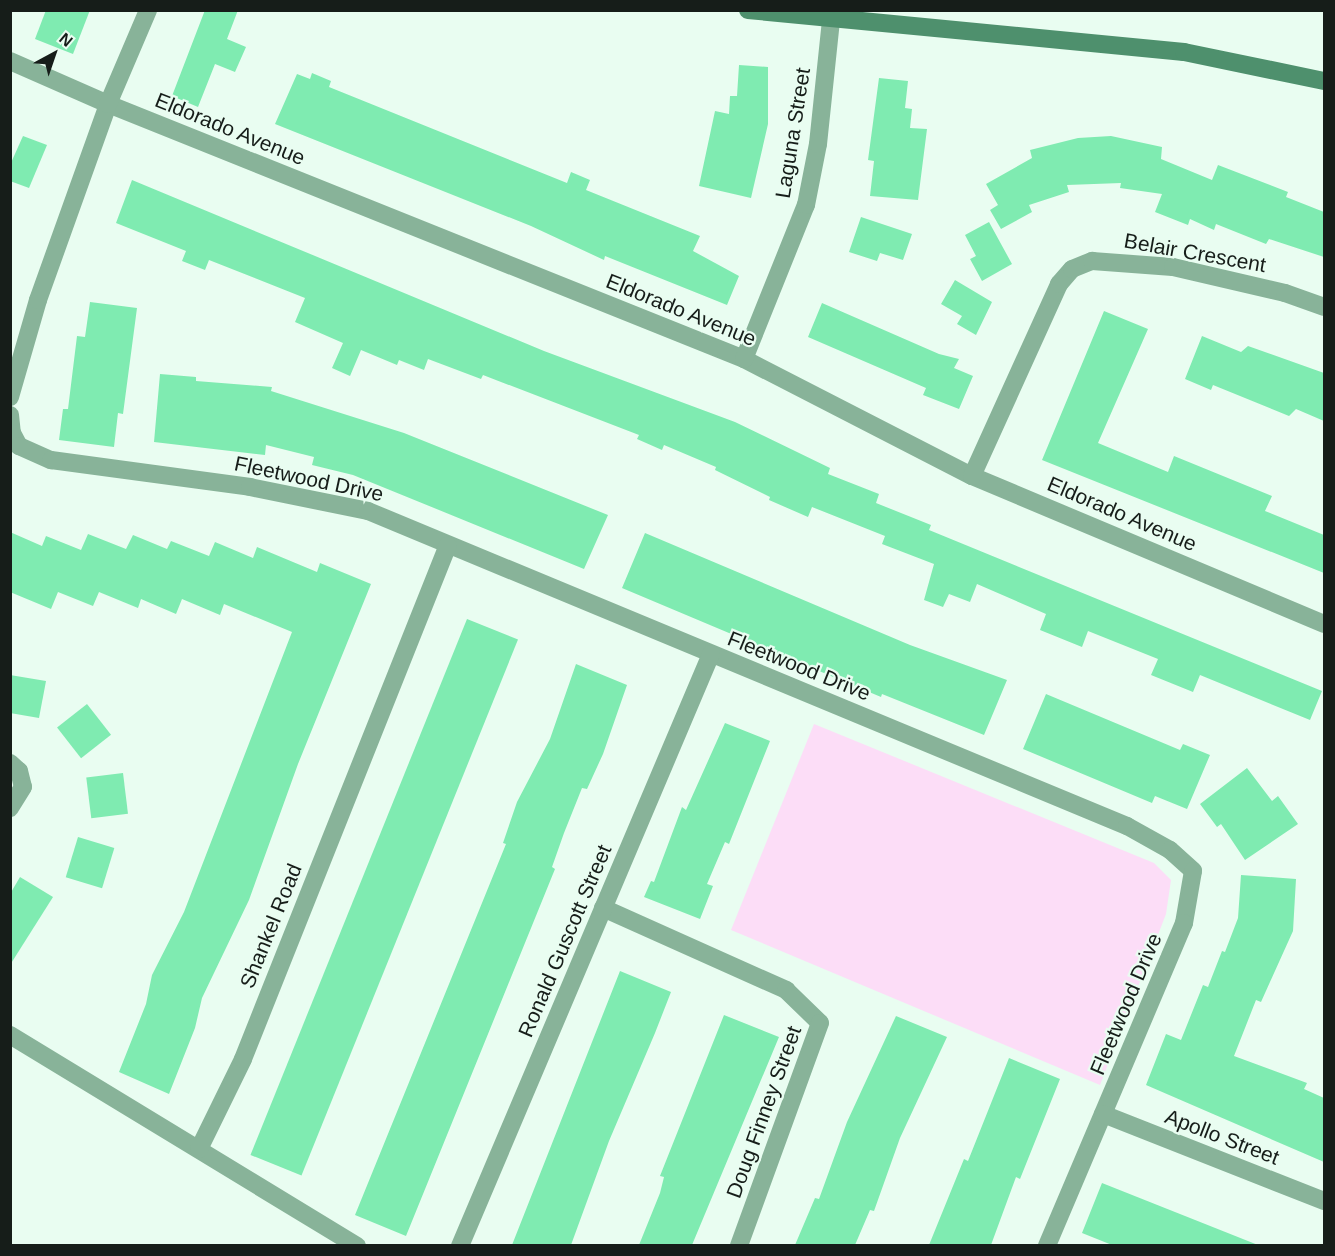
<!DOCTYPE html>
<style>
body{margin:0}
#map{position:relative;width:1335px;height:1256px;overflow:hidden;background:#e9fdf1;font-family:Arial,sans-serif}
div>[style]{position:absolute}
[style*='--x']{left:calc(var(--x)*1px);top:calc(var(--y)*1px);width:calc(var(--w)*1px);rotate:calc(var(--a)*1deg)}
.green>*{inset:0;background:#fcddf7}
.building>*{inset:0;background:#7febb1;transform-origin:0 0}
.minor>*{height:18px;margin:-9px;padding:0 9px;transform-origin:9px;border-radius:9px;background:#88b399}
.secondary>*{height:18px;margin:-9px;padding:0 9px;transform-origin:9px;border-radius:9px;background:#4e906d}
span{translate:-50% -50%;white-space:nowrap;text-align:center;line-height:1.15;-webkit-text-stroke:4.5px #e9fdf1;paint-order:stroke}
.street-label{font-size:21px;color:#161d19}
.frame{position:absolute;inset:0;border:12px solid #161d19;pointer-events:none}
.north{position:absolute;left:24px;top:24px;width:60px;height:60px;-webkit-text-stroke:4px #e9fdf1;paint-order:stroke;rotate:40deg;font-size:16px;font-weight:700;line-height:24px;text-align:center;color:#161d19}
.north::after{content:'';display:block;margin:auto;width:21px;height:27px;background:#161d19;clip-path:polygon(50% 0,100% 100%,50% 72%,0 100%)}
</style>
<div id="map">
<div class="green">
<i style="clip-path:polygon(814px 724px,1154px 863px,1171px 880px,1166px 914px,1100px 1085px,731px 930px)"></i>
</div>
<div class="building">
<i style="clip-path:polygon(46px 10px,90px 10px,73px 54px,35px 39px)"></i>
<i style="clip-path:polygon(205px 10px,238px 10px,227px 39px,246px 47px,235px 72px,215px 64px,198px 107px,172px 96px)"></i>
<i style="clip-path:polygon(739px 65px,768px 67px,768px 124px,751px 198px,699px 186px,715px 111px,729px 114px,730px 96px,737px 96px)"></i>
<i style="clip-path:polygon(312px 73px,331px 81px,329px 87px,567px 183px,571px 172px,590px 180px,586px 190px,700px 236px,693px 251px,739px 276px,727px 305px,605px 256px,604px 260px,531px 226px,275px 124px,297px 74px,310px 79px)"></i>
<i style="clip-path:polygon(879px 78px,908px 81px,905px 108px,912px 109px,910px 128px,927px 129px,918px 200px,870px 196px,874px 161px,868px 160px)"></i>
<i style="clip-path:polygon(23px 136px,47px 145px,29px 188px,10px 181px,10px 165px)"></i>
<i style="clip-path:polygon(1111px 136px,1162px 147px,1161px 159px,1212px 180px,1218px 165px,1288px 192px,1286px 197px,1324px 212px,1324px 257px,1269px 239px,1266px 244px,1216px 224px,1214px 230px,1190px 219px,1188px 225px,1155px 212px,1162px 194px,1120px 188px,1121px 183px,1067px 185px,1069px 192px,1029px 205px,1032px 212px,1001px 229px,990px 210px,998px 205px,986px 184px,1032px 158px,1030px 150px,1078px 138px)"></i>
<i style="clip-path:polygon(132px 180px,544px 351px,735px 422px,830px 468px,828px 474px,879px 494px,876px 503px,931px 525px,929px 530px,1322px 691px,1310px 720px,1200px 675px,1193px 692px,1151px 675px,1158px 659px,1088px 631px,1082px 647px,1040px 630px,1046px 614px,977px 584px,970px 602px,949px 594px,943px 607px,924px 600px,934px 564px,882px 544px,885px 536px,812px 507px,808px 517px,769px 500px,770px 497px,715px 470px,716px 467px,664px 445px,662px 450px,637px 439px,639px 435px,483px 375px,481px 379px,428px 359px,424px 370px,399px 360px,397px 365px,361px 350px,350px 376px,332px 368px,343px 343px,295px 322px,305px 298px,209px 260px,205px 270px,182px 261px,186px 251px,116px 223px)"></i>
<i style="clip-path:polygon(861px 217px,912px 234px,903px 260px,880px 253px,877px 261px,849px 252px)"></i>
<i style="clip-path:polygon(989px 222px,1012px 264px,982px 281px,970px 259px,976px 256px,965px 235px)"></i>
<i style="clip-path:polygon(955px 280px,992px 302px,976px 335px,957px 324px,962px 316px,941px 304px)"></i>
<i style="clip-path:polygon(90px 302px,137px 308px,123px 414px,118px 413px,114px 447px,59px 440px,63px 409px,68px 409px,77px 336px,85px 337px)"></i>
<i style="clip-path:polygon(822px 303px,939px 354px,959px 359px,954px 368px,973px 376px,959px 409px,923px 395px,926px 388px,808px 337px)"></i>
<i style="clip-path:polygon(1104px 311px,1148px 329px,1098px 443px,1168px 472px,1174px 456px,1272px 496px,1265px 511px,1324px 535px,1324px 573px,1042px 460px)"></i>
<i style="clip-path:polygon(1202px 336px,1241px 352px,1248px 346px,1324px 373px,1324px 421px,1296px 409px,1289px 416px,1213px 385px,1211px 390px,1185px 379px)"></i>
<i style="clip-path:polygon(160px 374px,196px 377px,196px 381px,272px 387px,271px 391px,404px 433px,608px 515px,584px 569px,353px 475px,312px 465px,314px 457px,266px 445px,265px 455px,154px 442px)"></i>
<i style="clip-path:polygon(10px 532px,42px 546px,46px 536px,81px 550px,88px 534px,126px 549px,133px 535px,167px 549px,171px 541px,209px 556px,215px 542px,253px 558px,257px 547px,317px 572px,320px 563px,371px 584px,298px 764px,249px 900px,202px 998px,195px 1028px,169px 1094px,119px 1072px,146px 1004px,152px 975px,184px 912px,292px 632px,224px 604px,220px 615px,182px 599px,176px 614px,141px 599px,138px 608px,99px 592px,93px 606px,58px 592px,51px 609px,10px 592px)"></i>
<i style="clip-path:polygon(645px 533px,910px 645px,1007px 680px,984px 735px,882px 694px,881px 697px,622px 588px)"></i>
<i style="left:467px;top:619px;width:55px;height:578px;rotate:22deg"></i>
<i style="clip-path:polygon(576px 664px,627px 685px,603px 754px,587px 789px,582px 788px,564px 833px,552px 867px,555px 869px,406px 1236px,355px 1215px,506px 844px,503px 843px,517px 802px,550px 739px)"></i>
<i style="clip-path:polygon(10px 675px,46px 681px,39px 718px,10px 713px)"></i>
<i style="clip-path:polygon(1046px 694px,1180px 750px,1183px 744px,1210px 755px,1187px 809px,1155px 796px,1152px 803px,1023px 749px)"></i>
<i style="left:87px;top:704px;width:39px;height:38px;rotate:52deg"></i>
<i style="clip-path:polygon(725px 723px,770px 741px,729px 844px,725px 842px,707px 884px,713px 886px,700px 919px,644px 897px,651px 881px,654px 882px,682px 807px,686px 810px)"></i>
<i style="clip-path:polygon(1247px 768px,1272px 801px,1278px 796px,1298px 824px,1245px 860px,1221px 824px,1217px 827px,1200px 804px)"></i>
<i style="left:123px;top:773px;width:41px;height:37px;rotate:83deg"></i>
<i style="left:78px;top:837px;width:38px;height:42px;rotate:17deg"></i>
<i style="clip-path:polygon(1241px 875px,1296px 879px,1293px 931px,1261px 1002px,1256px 1000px,1234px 1056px,1307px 1083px,1304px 1089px,1324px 1098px,1324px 1162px,1146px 1085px,1166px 1034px,1181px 1040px,1203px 985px,1208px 987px,1222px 951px,1225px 952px,1238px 918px)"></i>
<i style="clip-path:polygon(20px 877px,53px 897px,10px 965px,10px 894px)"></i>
<i style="clip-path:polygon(620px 971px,671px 992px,655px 1033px,609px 1141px,571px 1245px,512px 1245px)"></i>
<i style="clip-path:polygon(724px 1015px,779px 1037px,692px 1245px,639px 1245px,660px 1193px,664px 1177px,660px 1176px)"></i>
<i style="clip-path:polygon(896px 1016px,947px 1037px,900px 1138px,874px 1211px,870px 1210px,855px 1245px,795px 1245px,815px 1198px,819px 1199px,847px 1122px)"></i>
<i style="clip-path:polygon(1009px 1058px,1060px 1079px,1020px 1179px,1016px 1177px,991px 1245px,929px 1245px,964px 1159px,968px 1161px)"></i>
<i style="clip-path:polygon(1102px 1183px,1258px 1245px,1112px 1245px,1082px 1233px)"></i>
</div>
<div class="minor">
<i style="--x:10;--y:61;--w:107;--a:23.7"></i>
<i style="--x:108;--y:104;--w:685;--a:21.85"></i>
<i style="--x:744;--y:359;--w:256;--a:27.2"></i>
<i style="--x:972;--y:476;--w:382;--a:22.8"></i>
<i style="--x:744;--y:359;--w:166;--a:-68.1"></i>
<i style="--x:806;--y:205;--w:62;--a:-78.9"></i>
<i style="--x:818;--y:144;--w:135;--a:-84"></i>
<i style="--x:10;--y:397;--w:101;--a:-73.9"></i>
<i style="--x:38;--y:300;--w:208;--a:-70.3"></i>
<i style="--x:108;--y:104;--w:102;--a:-66.9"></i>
<i style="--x:10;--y:415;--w:18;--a:84"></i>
<i style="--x:12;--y:433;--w:15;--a:62"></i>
<i style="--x:19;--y:446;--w:35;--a:24"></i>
<i style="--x:51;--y:460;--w:201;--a:7.7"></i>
<i style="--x:250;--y:487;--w:120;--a:11.5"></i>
<i style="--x:368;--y:511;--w:822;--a:22.54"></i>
<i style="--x:1127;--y:826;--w:49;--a:29.2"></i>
<i style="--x:1170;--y:850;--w:31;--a:42"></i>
<i style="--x:1193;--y:871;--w:53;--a:99.8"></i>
<i style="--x:1184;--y:923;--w:351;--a:113"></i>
<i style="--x:972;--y:476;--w:211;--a:-65.6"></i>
<i style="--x:1059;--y:284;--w:20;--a:-49"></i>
<i style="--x:1072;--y:269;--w:22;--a:-22"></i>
<i style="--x:1092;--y:261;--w:81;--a:4.2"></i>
<i style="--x:1173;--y:267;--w:115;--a:13.1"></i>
<i style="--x:1285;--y:293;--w:41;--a:19.7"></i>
<i style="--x:10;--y:763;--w:12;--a:42"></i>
<i style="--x:19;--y:771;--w:16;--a:76"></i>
<i style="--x:23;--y:787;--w:25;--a:122"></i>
<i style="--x:603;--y:908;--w:201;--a:24.1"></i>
<i style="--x:786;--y:990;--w:47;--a:44.1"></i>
<i style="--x:820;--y:1023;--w:237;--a:110"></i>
<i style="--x:10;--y:1035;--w:406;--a:31.3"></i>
<i style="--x:1103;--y:1114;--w:238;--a:21.5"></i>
<i style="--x:199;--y:1149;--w:100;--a:-63.9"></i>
<i style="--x:243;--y:1059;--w:553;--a:-68.26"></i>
<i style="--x:460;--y:1246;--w:643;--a:-67.02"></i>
</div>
<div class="secondary">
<i style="--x:748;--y:10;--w:438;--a:5.5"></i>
<i style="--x:1184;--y:52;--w:143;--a:11.7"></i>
</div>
<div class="street-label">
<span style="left:230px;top:129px;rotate:22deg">Eldorado Avenue</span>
<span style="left:793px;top:133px;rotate:-81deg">Laguna Street</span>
<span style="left:1195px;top:253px;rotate:10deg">Belair Crescent</span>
<span style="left:681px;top:310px;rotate:22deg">Eldorado Avenue</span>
<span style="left:309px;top:479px;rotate:12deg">Fleetwood Drive</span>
<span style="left:1122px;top:514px;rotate:23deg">Eldorado Avenue</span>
<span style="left:799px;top:666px;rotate:22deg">Fleetwood Drive</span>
<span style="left:271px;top:926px;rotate:-68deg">Shankel Road</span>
<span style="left:565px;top:941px;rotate:-67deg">Ronald Guscott Street</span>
<span style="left:1126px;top:1004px;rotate:-67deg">Fleetwood Drive</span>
<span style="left:764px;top:1112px;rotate:-70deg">Doug Finney Street</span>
<span style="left:1222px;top:1137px;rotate:21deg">Apollo Street</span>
</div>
<div class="frame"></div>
<div class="north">N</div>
</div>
